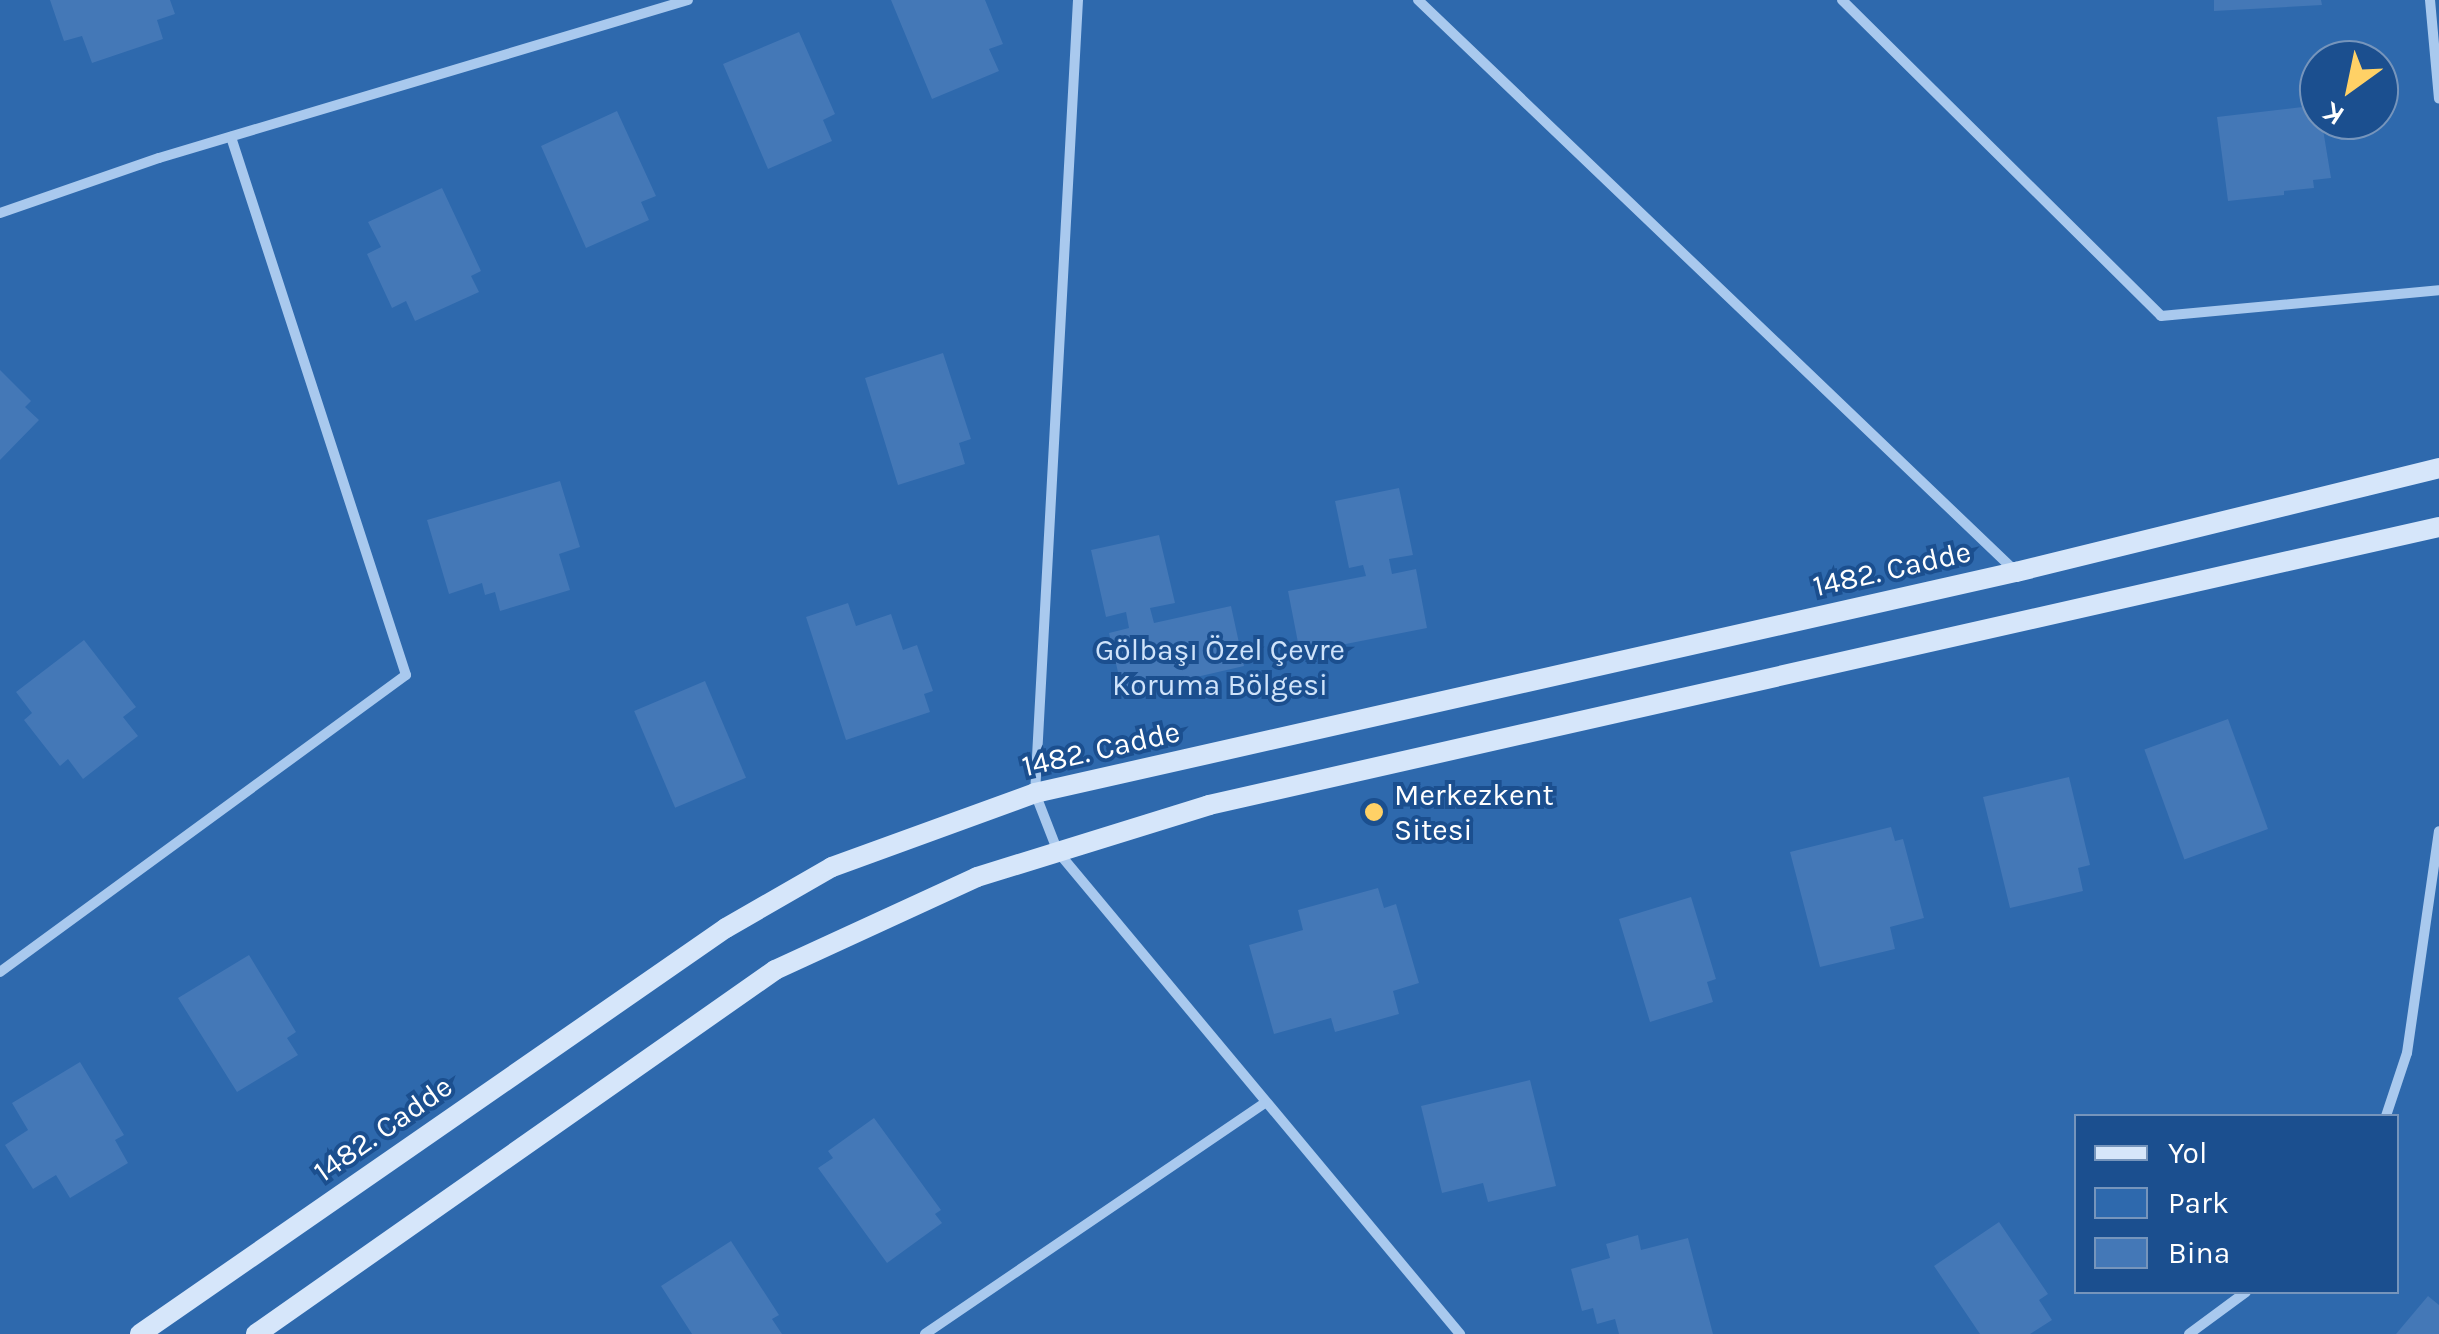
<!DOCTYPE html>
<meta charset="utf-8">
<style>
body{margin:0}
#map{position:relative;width:2439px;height:1334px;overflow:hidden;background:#1b4f8f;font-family:Karla,sans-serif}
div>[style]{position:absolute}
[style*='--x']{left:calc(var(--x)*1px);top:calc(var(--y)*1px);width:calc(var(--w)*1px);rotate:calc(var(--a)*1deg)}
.green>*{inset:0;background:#2e69ad}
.building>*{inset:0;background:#4478b7;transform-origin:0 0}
.street>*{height:10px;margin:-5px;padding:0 5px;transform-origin:5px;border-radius:5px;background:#a9c9ee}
.secondary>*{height:20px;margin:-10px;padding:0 10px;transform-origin:10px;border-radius:10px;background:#d6e6fa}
.dots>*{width:28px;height:28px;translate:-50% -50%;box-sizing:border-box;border:5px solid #1b4f8f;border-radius:50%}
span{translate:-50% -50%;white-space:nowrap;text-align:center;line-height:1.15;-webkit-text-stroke:8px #1b4f8f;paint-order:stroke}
.street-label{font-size:30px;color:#fff}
.park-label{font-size:30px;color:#cfe3fa}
.poi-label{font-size:30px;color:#fff}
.left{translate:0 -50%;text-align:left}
.legend{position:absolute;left:2074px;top:1114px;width:325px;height:180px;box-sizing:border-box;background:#1b4f8f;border:2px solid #7695bc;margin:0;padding:12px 18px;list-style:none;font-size:30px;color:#fff}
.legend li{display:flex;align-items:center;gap:20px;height:50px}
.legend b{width:50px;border:2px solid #7695bc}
.north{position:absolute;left:2299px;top:40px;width:100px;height:100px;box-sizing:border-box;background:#1b4f8f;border:2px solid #7695bc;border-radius:50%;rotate:213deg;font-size:28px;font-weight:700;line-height:40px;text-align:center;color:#fff}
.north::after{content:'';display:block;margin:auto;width:35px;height:45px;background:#ffd166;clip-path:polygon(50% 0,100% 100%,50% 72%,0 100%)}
</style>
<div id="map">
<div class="green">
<i style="clip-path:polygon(evenodd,0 0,2439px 0,2439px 1334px,0 1334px,0 0,2319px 60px,2379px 60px,2379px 120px,2319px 120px,2319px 60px,0 0,2076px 1116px,2396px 1116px,2396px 1292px,2076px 1292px,2076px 1116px)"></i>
</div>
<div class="building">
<i style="clip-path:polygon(50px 0,170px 0,175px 14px,157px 20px,163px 39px,92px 63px,82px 36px,64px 41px)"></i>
<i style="clip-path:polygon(891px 0,985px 0,1003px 44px,989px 49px,999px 71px,932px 99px)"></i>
<i style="clip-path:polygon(2214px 0,2321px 0,2322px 5px,2214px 11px)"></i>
<i style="clip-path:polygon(799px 32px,835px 114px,823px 120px,832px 141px,768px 169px,723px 64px)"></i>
<i style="clip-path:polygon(2319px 105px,2331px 178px,2313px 180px,2314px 188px,2284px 191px,2284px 195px,2228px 201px,2217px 117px)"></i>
<i style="clip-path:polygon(617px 111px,656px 196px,641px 202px,649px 220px,586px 248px,541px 146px)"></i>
<i style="clip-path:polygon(442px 188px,481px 271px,471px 276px,479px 292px,415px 321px,406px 301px,392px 308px,367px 254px,381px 247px,368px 222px)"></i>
<i style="clip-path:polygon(943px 353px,971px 439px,959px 443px,965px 464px,898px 485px,865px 378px)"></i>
<i style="clip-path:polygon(0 370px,31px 401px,25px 407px,39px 420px,0 460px)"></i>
<i style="clip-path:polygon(560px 481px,580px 547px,559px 554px,570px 590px,500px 611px,495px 592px,485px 595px,482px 583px,449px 594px,427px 520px)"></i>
<i style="clip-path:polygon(1399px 488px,1413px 555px,1389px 559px,1392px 574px,1416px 569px,1427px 628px,1300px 653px,1288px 591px,1366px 576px,1363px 565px,1349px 568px,1335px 501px)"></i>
<i style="clip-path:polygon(1159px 535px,1175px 603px,1150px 608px,1154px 623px,1231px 606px,1244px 666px,1123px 694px,1109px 633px,1129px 628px,1126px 612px,1106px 617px,1091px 550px)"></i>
<i style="clip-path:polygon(848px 603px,856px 626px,891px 614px,903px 650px,917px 645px,933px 691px,924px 694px,930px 712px,846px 740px,806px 617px)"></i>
<i style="clip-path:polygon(84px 640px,136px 707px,123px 717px,138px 736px,83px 779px,68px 759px,60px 766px,24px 720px,32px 713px,16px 692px)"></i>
<i style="left:705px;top:681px;width:105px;height:77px;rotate:67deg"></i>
<i style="left:2228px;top:719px;width:117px;height:89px;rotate:70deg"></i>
<i style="clip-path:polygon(2069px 777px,2090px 865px,2078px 868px,2083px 891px,2010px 908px,1983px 797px)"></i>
<i style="clip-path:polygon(1891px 827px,1895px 841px,1903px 839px,1924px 918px,1890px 927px,1895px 949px,1820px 967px,1790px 852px)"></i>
<i style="clip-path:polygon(1378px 888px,1384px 908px,1396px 904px,1419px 983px,1393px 991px,1399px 1014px,1335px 1032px,1331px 1018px,1274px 1034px,1249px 945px,1303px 930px,1298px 910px)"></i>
<i style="clip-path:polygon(1691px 897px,1716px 979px,1707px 982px,1713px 1002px,1650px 1022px,1619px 919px)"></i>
<i style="clip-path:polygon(249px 955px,296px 1032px,287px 1038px,298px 1055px,237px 1092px,178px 998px)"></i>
<i style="clip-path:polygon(80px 1062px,124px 1135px,115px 1140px,128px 1163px,70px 1198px,56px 1175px,33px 1189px,5px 1145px,28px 1130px,12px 1103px)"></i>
<i style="clip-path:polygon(1530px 1080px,1556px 1186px,1488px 1202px,1483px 1183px,1442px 1193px,1421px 1106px)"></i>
<i style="clip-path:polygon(874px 1118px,941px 1210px,935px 1214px,942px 1223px,887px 1263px,818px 1168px,833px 1158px,828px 1151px)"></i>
<i style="clip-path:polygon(1999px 1222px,2048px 1294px,2039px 1300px,2052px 1320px,2030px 1334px,1980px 1334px,1934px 1266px)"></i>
<i style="clip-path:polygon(1638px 1235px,1641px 1250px,1688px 1238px,1713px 1334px,1619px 1334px,1615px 1319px,1597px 1324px,1593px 1308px,1582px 1311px,1571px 1269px,1610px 1258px,1606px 1244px)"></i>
<i style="clip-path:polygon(731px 1241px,779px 1315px,772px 1319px,782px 1334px,692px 1334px,661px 1286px)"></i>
<i style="clip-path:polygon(2428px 1296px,2439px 1305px,2439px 1334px,2396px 1334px)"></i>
</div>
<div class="street">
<i style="--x:1078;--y:0;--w:794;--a:93.1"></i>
<i style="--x:1035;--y:793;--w:63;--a:68.7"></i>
<i style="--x:1058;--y:852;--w:628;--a:50.17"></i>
<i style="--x:1418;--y:0;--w:826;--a:43.72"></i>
<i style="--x:1842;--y:0;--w:449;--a:44.7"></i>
<i style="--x:2161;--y:316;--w:279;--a:-5.3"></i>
<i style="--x:2430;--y:0;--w:99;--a:84.8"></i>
<i style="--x:0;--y:213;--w:168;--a:-19.1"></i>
<i style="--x:159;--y:158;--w:552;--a:-16.63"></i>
<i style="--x:0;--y:972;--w:503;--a:-36.19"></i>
<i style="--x:406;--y:675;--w:566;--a:-108.02"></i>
<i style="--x:2386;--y:1116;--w:66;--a:-71.6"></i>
<i style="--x:2407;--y:1053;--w:224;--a:-81.8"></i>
<i style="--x:925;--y:1334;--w:411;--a:-34.2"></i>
<i style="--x:2189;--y:1334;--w:71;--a:-36.4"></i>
</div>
<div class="secondary">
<i style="--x:140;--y:1334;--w:713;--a:-34.72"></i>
<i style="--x:726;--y:928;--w:122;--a:-29.9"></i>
<i style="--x:832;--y:867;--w:216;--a:-20"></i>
<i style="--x:1035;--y:793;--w:1006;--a:-12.7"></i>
<i style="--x:2016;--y:572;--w:436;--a:-13.8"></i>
<i style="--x:256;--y:1334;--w:634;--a:-35.04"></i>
<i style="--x:775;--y:970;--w:222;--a:-24.7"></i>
<i style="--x:977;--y:877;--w:243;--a:-17.2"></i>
<i style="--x:1209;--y:805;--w:1261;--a:-12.74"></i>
</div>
<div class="dots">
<i style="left:1374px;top:812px;background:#ffd166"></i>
</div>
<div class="street-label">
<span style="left:1892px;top:569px;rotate:-13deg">1482. Cadde</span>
<span style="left:1101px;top:749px;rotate:-13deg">1482. Cadde</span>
<span style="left:383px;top:1129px;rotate:-35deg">1482. Cadde</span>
</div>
<div class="park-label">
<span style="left:1220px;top:667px">Gölbaşı Özel Çevre<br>Koruma Bölgesi</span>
</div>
<div class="poi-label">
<span class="left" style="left:1394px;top:812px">Merkezkent<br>Sitesi</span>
</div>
<ul class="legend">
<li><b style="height:12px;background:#d6e6fa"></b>Yol</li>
<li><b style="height:28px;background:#2e69ad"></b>Park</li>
<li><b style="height:28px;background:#4478b7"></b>Bina</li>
</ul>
<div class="north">K</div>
</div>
